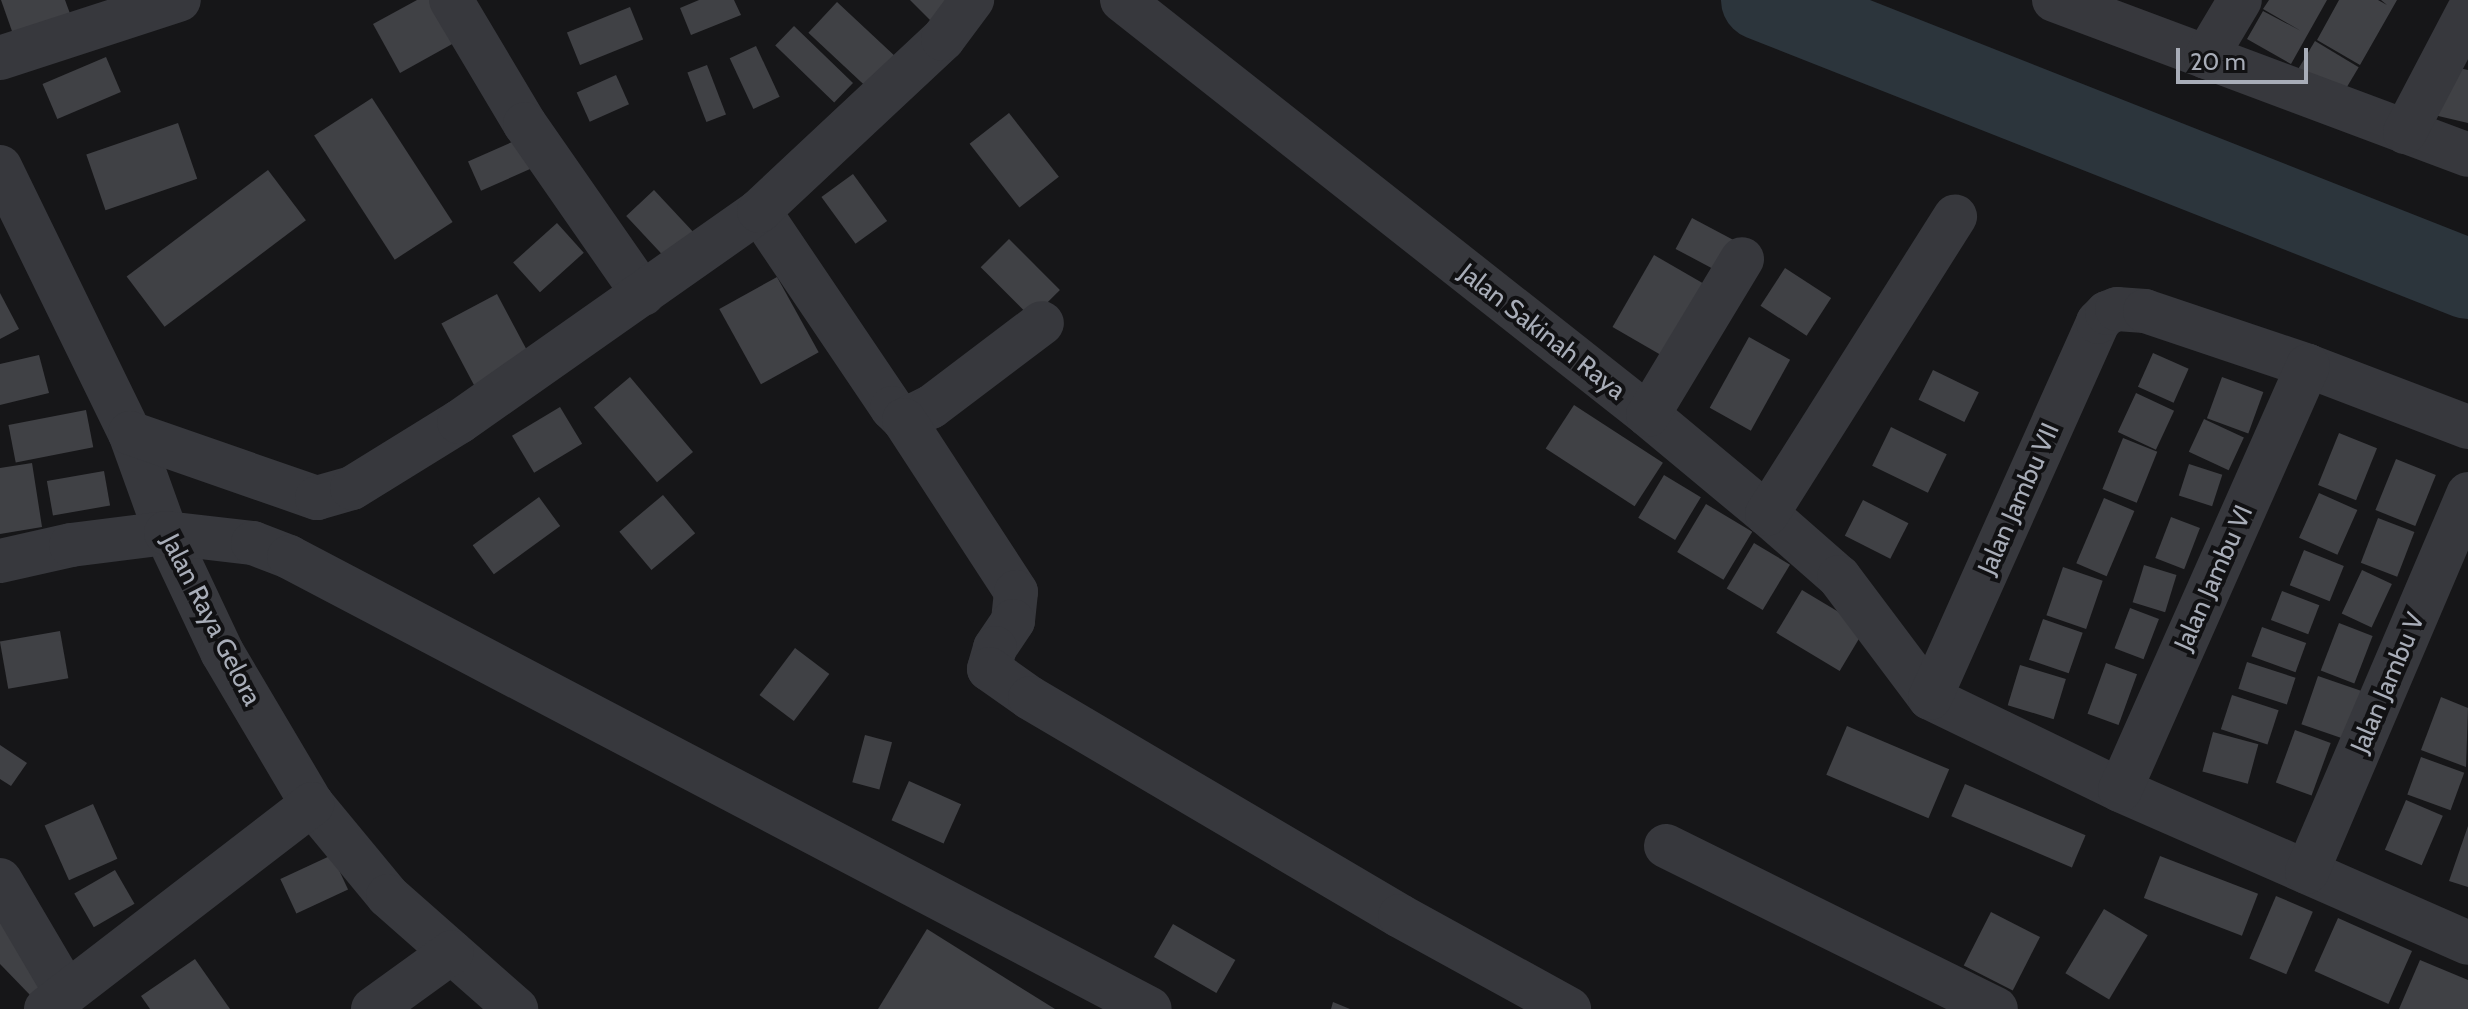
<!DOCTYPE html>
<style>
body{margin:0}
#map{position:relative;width:2468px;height:1009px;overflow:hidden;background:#161618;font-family:Cabin,sans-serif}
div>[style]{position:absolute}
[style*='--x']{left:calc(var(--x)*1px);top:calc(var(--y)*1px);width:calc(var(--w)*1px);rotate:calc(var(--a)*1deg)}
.river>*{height:80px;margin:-40px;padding:0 40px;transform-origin:40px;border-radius:40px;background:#2c353c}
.building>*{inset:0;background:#404145;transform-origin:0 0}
.minor>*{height:44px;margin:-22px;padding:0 22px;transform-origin:22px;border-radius:22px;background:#37383d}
span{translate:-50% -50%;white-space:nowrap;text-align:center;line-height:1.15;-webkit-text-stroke:8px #111113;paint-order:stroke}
.street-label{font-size:26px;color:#a8adb8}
.scale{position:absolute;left:2176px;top:48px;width:132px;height:36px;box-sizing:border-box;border:4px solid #a8adb8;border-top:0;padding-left:10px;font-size:24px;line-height:28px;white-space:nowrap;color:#a8adb8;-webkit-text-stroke:6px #111113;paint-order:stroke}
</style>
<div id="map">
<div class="river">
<i style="--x:1761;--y:0;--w:760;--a:21.54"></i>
</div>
<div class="building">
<i style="clip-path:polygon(1px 0,65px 0,76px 30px,19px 51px)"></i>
<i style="clip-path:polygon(417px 0,442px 0,463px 38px,400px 73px,373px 24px)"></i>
<i style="clip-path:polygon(699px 0,734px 0,741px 15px,691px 35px,680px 8px)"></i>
<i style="clip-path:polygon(910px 0,958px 0,934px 24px)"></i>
<i style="clip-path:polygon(2269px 0,2327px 0,2291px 64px,2247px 39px,2263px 11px,2301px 31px,2263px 9px)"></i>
<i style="clip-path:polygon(2339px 0,2378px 0,2387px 5px,2381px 0,2397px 0,2360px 65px,2317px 40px)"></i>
<i style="left:837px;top:2px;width:82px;height:42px;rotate:43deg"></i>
<i style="left:630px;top:7px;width:35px;height:68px;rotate:68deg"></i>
<i style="left:794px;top:26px;width:82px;height:27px;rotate:44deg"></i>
<i style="left:2315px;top:41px;width:51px;height:32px;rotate:31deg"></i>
<i style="left:756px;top:46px;width:56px;height:29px;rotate:65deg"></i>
<i style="left:106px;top:57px;width:38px;height:69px;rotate:67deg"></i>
<i style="left:707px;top:65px;width:53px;height:21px;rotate:69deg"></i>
<i style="clip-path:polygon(2446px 65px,2468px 70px,2468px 123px,2434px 115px)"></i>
<i style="left:616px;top:75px;width:32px;height:43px;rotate:66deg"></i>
<i style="left:372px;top:98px;width:148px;height:69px;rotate:57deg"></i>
<i style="left:1009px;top:113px;width:81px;height:50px;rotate:52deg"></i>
<i style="left:178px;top:123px;width:59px;height:97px;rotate:71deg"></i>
<i style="left:521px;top:138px;width:32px;height:58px;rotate:66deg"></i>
<i style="left:268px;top:170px;width:63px;height:177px;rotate:53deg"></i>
<i style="left:853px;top:174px;width:58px;height:39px;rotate:54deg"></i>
<i style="left:654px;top:190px;width:64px;height:38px;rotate:47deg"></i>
<i style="left:1692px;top:218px;width:55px;height:35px;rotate:28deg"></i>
<i style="left:557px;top:223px;width:40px;height:59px;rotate:48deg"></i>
<i style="left:1009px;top:239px;width:72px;height:40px;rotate:45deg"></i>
<i style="left:1654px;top:255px;width:72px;height:83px;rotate:30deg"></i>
<i style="left:1785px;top:268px;width:55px;height:45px;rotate:33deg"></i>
<i style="left:777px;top:277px;width:86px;height:66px;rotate:61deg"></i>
<i style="clip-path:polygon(0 293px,19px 329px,0 339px)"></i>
<i style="left:497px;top:294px;width:72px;height:63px;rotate:62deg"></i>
<i style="left:1749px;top:337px;width:47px;height:81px;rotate:29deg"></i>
<i style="left:2153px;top:353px;width:39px;height:37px;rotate:24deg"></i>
<i style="clip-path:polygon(39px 355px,49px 393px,0 405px,0 364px)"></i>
<i style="left:1933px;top:370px;width:51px;height:33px;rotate:26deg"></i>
<i style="left:630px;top:377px;width:98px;height:47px;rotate:50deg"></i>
<i style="left:2222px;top:377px;width:44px;height:44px;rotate:20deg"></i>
<i style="left:2136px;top:393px;width:42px;height:43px;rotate:25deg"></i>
<i style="left:1574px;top:405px;width:106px;height:52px;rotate:33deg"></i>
<i style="left:560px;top:407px;width:43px;height:56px;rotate:59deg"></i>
<i style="left:86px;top:410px;width:38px;height:79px;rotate:79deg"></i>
<i style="left:2204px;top:419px;width:44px;height:36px;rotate:25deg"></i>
<i style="left:1891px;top:427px;width:62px;height:43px;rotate:26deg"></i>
<i style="left:2339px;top:433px;width:41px;height:56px;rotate:22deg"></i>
<i style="left:2123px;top:438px;width:37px;height:55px;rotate:22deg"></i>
<i style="left:2396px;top:459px;width:43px;height:55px;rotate:22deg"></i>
<i style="clip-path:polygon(32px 463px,42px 527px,0 534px,0 468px)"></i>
<i style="left:2189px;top:464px;width:35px;height:33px;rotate:18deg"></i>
<i style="left:104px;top:471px;width:35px;height:58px;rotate:80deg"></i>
<i style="left:1664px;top:475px;width:43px;height:50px;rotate:31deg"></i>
<i style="left:2319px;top:493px;width:42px;height:49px;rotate:24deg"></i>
<i style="left:663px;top:495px;width:50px;height:57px;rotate:50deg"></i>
<i style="left:539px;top:497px;width:36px;height:82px;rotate:54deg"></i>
<i style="left:2104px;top:498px;width:33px;height:71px;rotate:23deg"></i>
<i style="left:1863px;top:500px;width:51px;height:40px;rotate:27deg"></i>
<i style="left:1706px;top:504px;width:54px;height:56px;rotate:31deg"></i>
<i style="left:2171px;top:517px;width:31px;height:44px;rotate:21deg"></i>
<i style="left:2378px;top:518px;width:39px;height:48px;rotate:21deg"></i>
<i style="left:1754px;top:543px;width:42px;height:53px;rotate:31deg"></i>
<i style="left:2304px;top:550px;width:43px;height:38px;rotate:22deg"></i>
<i style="left:2144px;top:565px;width:34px;height:39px;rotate:17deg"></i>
<i style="left:2063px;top:567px;width:42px;height:51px;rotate:19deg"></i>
<i style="left:2362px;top:570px;width:33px;height:48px;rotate:25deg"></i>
<i style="left:1802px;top:590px;width:74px;height:50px;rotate:31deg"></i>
<i style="left:2282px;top:591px;width:40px;height:31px;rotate:21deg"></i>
<i style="left:2130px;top:608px;width:31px;height:43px;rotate:21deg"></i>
<i style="left:2043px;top:619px;width:42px;height:43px;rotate:19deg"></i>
<i style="left:2339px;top:623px;width:36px;height:51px;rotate:21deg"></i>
<i style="left:2262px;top:627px;width:47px;height:31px;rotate:20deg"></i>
<i style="left:60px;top:631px;width:48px;height:61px;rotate:80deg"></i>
<i style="left:795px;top:648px;width:43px;height:59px;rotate:37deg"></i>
<i style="left:2247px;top:662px;width:51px;height:28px;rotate:18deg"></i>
<i style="left:2106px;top:663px;width:33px;height:54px;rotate:20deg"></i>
<i style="left:2020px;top:665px;width:48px;height:42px;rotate:17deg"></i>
<i style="left:2318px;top:676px;width:50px;height:51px;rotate:19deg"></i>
<i style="left:2232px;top:695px;width:49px;height:36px;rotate:18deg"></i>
<i style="clip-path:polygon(2441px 697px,2468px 708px,2466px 767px,2421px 750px)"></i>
<i style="left:1847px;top:726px;width:111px;height:53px;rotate:23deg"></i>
<i style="left:2295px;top:730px;width:38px;height:56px;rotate:20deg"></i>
<i style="left:2213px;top:732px;width:47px;height:41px;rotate:15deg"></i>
<i style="left:865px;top:735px;width:28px;height:49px;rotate:15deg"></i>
<i style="clip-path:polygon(0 745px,27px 763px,11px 786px,0 779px)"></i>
<i style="left:2421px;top:757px;width:46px;height:40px;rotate:20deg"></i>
<i style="left:909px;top:781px;width:57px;height:43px;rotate:24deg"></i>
<i style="left:1965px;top:784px;width:131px;height:35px;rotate:23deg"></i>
<i style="left:2406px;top:800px;width:40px;height:54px;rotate:23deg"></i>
<i style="left:93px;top:804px;width:60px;height:53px;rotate:66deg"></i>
<i style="clip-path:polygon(2468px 826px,2468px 887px,2449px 881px)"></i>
<i style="left:332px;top:855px;width:38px;height:57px;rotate:65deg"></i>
<i style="left:2160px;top:856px;width:105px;height:45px;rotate:21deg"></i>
<i style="left:115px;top:870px;width:39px;height:47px;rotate:60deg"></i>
<i style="left:2276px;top:896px;width:40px;height:68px;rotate:23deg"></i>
<i style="left:2104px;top:909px;width:51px;height:75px;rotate:31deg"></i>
<i style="left:1991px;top:912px;width:55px;height:60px;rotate:27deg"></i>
<i style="clip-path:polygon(0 914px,70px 961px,32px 997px,0 964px)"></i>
<i style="left:2338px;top:918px;width:81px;height:58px;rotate:24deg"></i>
<i style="left:1173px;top:924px;width:72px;height:38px;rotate:30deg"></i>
<i style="clip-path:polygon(927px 929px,1055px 1009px,878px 1009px)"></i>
<i style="clip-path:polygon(195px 959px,230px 1009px,150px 1009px,141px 996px)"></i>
<i style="clip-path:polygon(2420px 960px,2468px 980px,2468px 1009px,2399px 1009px)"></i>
<i style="clip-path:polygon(1333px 1002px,1350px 1009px,1331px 1009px)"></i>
</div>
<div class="minor">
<i style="--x:451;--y:0;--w:144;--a:59.2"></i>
<i style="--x:525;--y:124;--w:207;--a:55.2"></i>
<i style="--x:1122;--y:0;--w:670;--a:38.27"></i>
<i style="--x:1648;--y:415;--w:155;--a:39.8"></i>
<i style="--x:1767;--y:514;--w:96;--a:41.2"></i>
<i style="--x:1839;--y:577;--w:151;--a:53.1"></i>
<i style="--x:1930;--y:698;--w:211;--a:25.8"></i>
<i style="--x:2120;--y:790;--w:380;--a:23.7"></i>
<i style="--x:2054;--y:0;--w:442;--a:20.5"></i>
<i style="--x:2206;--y:57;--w:66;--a:-59.2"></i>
<i style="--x:0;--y:58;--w:188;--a:-18"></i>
<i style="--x:2405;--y:132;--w:136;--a:-62.3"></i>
<i style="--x:0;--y:167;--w:296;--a:64"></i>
<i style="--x:130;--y:433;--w:106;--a:70.2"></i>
<i style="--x:166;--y:533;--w:132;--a:64.8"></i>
<i style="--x:222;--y:652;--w:177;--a:59.4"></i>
<i style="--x:312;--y:804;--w:119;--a:50.4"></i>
<i style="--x:388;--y:896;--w:171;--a:41.4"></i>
<i style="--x:759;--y:211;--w:238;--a:56"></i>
<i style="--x:892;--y:408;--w:17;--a:45"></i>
<i style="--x:904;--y:420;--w:30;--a:-26"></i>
<i style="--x:931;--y:407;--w:139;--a:-37.1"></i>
<i style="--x:1648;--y:415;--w:182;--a:-58.9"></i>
<i style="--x:904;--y:420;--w:205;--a:56.9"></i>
<i style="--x:1016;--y:592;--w:29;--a:96"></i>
<i style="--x:1013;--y:621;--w:32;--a:124"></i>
<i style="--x:995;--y:648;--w:22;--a:106"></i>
<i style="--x:989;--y:669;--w:50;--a:35.3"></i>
<i style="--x:1030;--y:698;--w:429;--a:30.5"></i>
<i style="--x:1400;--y:916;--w:193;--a:28.8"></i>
<i style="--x:130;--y:433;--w:198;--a:19.2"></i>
<i style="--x:317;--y:498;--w:36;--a:-16"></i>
<i style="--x:352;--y:488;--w:126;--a:-31.7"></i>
<i style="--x:459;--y:422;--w:367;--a:-35.1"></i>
<i style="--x:759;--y:211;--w:252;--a:-43.1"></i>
<i style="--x:943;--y:39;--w:49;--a:-53.4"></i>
<i style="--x:1767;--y:514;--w:352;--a:-57.7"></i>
<i style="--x:0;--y:561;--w:73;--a:-12.7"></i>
<i style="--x:71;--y:545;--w:96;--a:-7.2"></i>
<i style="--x:166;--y:533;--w:88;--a:6.6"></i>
<i style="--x:253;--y:543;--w:39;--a:21"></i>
<i style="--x:289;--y:557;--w:972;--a:27.7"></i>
<i style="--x:1930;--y:698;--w:412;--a:-65.9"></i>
<i style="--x:2098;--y:322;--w:13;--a:-45"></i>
<i style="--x:2107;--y:313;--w:11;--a:-22"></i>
<i style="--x:2117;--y:309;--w:28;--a:4"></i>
<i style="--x:2145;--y:311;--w:172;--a:18.6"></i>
<i style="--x:2308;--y:366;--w:171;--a:20.9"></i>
<i style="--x:2120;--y:790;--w:464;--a:-66.1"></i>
<i style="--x:1666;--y:846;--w:368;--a:26.3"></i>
<i style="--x:2307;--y:872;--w:411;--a:-66.9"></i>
<i style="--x:0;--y:880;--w:130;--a:59.5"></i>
<i style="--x:46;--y:1009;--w:336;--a:-37.6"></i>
<i style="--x:373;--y:1009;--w:97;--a:-35.8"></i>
</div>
<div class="street-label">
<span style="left:1542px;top:332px;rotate:38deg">Jalan Sakinah Raya</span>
<span style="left:2019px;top:499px;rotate:-66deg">Jalan Jambu VII</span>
<span style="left:2214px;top:578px;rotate:-66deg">Jalan Jambu VI</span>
<span style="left:211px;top:620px;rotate:63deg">Jalan Raya Gelora</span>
<span style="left:2388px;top:683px;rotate:-67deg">Jalan Jambu V</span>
</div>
<div class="scale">20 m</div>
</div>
